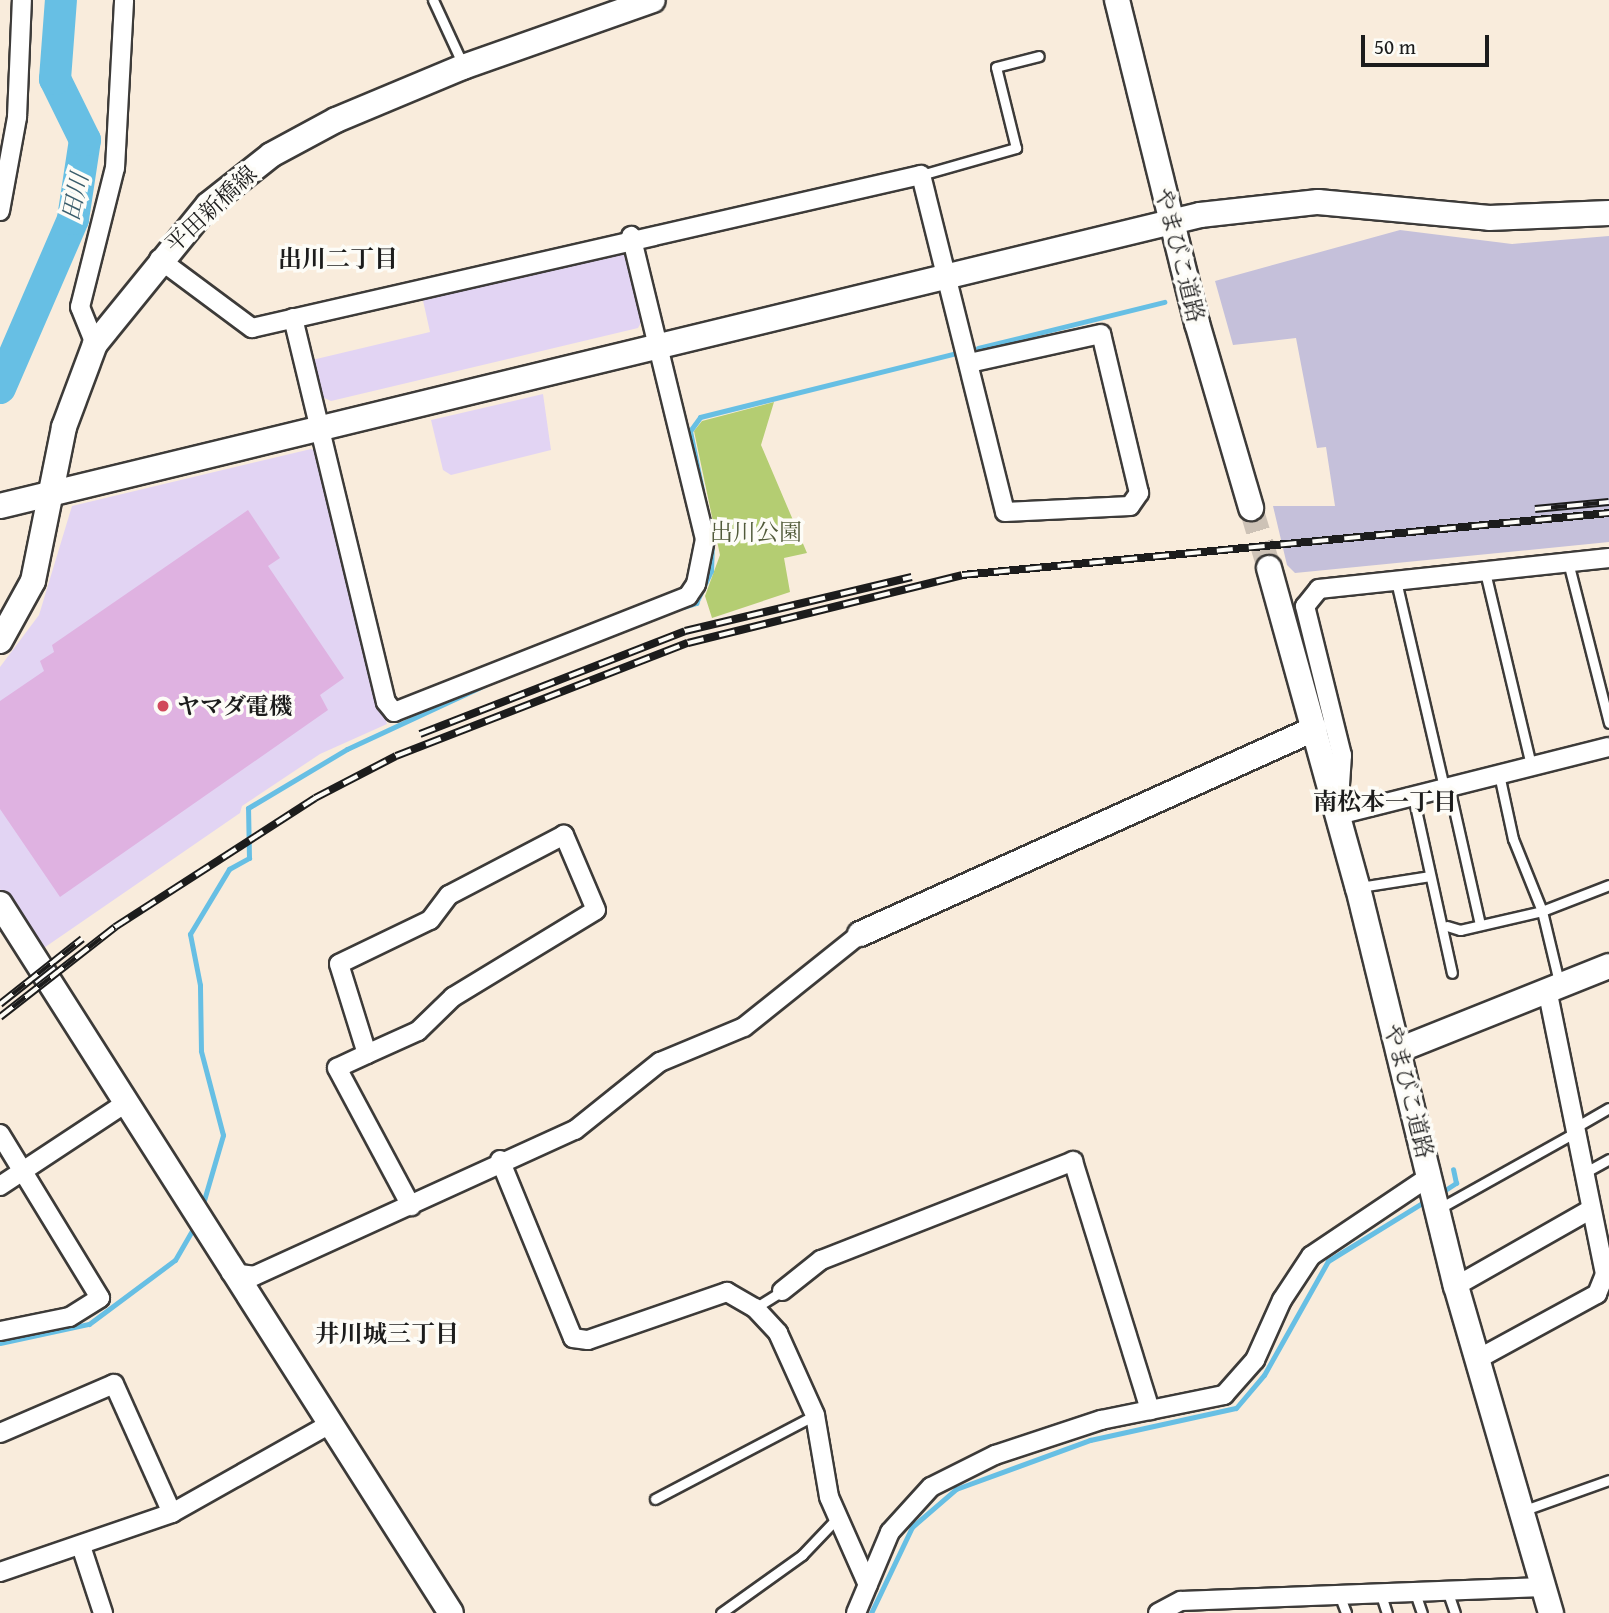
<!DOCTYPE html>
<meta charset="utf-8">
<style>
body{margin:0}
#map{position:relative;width:1609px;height:1613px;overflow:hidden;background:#f9ecdc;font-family:"Gentium Book Plus","Noto Serif JP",serif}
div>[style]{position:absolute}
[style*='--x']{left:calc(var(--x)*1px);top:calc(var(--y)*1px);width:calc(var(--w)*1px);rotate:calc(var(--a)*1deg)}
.built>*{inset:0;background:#e2d4f3}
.industrial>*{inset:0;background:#c5c0da}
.green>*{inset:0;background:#b4cd72}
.stream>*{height:5px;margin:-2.5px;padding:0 2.5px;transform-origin:2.5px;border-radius:2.5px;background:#67bfe4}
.river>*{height:32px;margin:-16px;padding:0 16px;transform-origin:16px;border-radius:16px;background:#67bfe4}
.building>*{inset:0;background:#dfb2e1}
.secondary-tunnel>*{height:24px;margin-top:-12px;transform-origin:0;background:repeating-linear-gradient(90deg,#cdc2b6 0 24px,transparent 0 36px)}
.roads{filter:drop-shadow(2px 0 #3d3b39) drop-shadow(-2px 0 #3d3b39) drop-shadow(0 2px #3d3b39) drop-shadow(0 -2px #3d3b39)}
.lane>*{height:9px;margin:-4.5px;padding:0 4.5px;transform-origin:4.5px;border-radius:4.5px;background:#fff}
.street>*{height:18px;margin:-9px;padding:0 9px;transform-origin:9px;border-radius:9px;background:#fff}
.secondary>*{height:24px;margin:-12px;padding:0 12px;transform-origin:12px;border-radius:12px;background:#fff}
.rail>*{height:8px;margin-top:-4px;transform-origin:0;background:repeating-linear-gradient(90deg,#fdfcf7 0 16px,#1c1c1c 0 32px);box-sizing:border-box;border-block:2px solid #1c1c1c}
.dots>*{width:19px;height:19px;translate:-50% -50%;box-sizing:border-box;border:4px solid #fdfcf7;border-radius:50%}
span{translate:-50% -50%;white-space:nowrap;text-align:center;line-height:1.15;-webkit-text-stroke:7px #fdfcf7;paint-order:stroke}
.street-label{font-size:23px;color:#1c1c1c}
.park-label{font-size:23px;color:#515a3a}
.poi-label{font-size:23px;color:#1c1c1c;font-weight:700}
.left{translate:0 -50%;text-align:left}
.water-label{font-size:24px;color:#3a5d6c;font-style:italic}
.neighbourhood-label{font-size:24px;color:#1c1c1c;font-weight:700}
.scale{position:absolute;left:1361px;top:35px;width:128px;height:32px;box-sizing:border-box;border:4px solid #1c1c1c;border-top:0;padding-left:9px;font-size:21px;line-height:24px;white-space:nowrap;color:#1c1c1c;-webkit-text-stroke:5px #fdfcf7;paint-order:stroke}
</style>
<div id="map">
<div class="built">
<i style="clip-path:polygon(616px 249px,626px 255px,643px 319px,638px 328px,331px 401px,322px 397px,312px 360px,430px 332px,422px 296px)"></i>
<i style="clip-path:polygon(543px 394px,551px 450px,451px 475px,443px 470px,431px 420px)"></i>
<i style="clip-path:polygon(311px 449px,320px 453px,387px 724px,320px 754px,242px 806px,240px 813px,38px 952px,0 889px,0 667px,39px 615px,72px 506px)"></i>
</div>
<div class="industrial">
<i style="clip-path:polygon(1400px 230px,1512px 244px,1609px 236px,1609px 542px,1295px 573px,1287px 565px,1273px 506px,1335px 506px,1326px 447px,1317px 448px,1296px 338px,1233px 345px,1215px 281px)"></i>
</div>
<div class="green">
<i style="clip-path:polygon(774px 402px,761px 445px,807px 553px,784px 558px,790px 592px,712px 618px,705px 596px,720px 555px,694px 431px,702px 421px)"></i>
</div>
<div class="stream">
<i style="--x:978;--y:348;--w:192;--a:-13.9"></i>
<i style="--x:702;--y:490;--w:60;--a:-101.5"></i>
<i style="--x:690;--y:431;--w:17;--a:-54"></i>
<i style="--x:700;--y:417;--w:265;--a:-14"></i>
<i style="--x:683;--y:607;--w:14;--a:-17"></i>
<i style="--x:696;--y:603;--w:35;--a:-65"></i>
<i style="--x:711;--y:571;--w:38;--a:-88"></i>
<i style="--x:1442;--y:1192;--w:17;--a:-33"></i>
<i style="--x:1456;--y:1183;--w:14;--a:-102"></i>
<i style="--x:202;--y:1207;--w:75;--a:-73.7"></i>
<i style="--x:223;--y:1135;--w:87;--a:-104.7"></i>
<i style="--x:201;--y:1051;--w:66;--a:-90.9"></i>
<i style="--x:200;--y:985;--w:52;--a:-101.1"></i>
<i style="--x:190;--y:934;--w:76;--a:-59"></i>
<i style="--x:229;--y:869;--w:23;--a:-29"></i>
<i style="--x:249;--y:858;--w:50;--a:-91.1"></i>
<i style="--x:248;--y:808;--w:115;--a:-30.8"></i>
<i style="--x:347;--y:749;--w:152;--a:-24.9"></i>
<i style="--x:0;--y:1343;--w:91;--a:-12.1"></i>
<i style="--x:89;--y:1324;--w:107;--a:-36.7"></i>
<i style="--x:175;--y:1260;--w:39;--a:-60"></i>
<i style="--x:871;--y:1613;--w:95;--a:-64.5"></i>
<i style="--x:912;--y:1527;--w:58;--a:-40.8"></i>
<i style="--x:956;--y:1489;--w:143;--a:-20.1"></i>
<i style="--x:1090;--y:1440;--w:149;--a:-12.4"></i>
<i style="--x:1236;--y:1408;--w:43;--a:-49.7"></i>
<i style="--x:1264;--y:1375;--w:131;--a:-60.7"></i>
<i style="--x:1328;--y:1261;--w:116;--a:-31.6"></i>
</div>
<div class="river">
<i style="--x:0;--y:388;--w:184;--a:-66.6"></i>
<i style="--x:73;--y:219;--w:80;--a:-81.4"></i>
<i style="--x:85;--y:140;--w:68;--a:-116.2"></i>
<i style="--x:55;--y:79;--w:79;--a:-85.7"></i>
</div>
<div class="building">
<i style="clip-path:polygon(248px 510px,280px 558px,268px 566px,344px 678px,320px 695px,328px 710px,60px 897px,0 809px,0 701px,44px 671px,40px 661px,54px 652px,52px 645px)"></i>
</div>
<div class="secondary-tunnel">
<i style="--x:1251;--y:508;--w:63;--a:73.3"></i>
</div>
<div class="roads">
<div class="lane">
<i style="--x:433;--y:0;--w:72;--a:65.2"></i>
<i style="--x:921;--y:175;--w:99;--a:-15.9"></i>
<i style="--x:1016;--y:148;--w:83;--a:-103.9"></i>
<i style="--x:996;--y:67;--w:44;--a:-14.3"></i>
<i style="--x:1568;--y:562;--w:166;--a:75.7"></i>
<i style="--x:1485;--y:572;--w:198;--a:76.6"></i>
<i style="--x:1396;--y:581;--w:212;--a:76.9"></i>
<i style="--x:1449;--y:787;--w:141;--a:77.3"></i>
<i style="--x:1413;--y:796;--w:181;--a:77.6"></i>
<i style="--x:1360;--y:887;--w:71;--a:-8.9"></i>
<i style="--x:1447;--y:926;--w:14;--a:17"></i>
<i style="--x:1460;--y:930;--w:84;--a:-13"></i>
<i style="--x:1542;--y:911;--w:78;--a:-111.9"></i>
<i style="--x:1513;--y:839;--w:66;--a:-102.2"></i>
<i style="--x:1559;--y:982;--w:73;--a:-103.5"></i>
<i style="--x:1542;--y:911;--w:72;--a:-21.2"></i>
<i style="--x:1576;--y:1127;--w:38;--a:-30"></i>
<i style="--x:1584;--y:1173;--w:29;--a:-29"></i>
<i style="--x:1440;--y:1208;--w:154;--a:-29.2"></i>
<i style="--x:755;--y:1308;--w:32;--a:-32"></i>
<i style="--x:655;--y:1499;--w:181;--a:-27.7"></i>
<i style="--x:1522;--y:1511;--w:92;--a:-19.6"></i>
<i style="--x:1415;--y:1593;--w:21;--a:71"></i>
<i style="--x:1448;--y:1593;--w:21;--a:71"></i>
<i style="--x:1381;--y:1595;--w:19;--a:72"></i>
<i style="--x:1340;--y:1597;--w:17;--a:69"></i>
<i style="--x:721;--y:1613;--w:100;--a:-35.6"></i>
<i style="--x:802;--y:1555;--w:52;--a:-46.5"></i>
</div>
<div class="street">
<i style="--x:0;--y:211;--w:96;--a:-79.7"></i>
<i style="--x:17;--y:117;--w:117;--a:-87.6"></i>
<i style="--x:159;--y:259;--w:116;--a:36.6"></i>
<i style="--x:252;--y:328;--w:686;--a:-12.88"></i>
<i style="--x:921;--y:175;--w:347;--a:76"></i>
<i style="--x:1005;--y:512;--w:125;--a:-2.7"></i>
<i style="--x:1130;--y:506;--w:16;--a:-55"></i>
<i style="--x:1139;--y:493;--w:163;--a:-103.4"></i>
<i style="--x:1101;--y:334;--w:135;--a:167.6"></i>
<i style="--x:293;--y:318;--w:395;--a:76.4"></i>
<i style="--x:386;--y:702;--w:13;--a:51"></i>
<i style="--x:394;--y:712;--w:316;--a:-21.5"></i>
<i style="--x:688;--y:596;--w:14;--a:-56"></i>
<i style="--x:696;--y:584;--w:46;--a:-78.7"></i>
<i style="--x:705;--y:539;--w:312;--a:-103.7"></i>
<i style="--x:95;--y:344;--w:40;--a:-112"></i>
<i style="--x:80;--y:307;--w:143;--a:-75.9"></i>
<i style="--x:115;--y:168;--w:168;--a:-86.9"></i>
<i style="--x:1609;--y:558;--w:292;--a:173.9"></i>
<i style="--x:1319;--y:589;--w:22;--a:129"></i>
<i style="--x:1305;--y:606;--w:154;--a:76.1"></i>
<i style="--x:1342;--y:755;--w:60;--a:93.8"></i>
<i style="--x:1338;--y:815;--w:279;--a:-14.1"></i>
<i style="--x:367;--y:1054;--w:56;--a:-24.3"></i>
<i style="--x:418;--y:1031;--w:49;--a:-44.2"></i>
<i style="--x:453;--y:997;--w:167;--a:-31.3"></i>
<i style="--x:596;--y:910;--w:82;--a:-113.1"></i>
<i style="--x:564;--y:835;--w:130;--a:152.4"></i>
<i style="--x:449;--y:895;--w:31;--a:127"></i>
<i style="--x:430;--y:920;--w:101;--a:154.2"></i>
<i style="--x:339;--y:964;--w:94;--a:72.7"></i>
<i style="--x:367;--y:1054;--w:33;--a:155"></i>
<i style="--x:337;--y:1068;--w:157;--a:61.8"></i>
<i style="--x:0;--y:1134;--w:192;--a:58.6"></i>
<i style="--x:100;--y:1298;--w:36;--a:148"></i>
<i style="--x:69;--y:1317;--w:70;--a:168.5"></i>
<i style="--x:500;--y:1160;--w:192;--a:67.7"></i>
<i style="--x:573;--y:1338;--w:15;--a:8"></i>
<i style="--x:588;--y:1340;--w:147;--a:-19.1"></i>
<i style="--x:727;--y:1292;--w:32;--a:30"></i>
<i style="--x:755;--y:1308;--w:34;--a:47"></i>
<i style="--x:778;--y:1333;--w:90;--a:65.7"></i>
<i style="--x:815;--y:1415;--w:83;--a:80.3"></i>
<i style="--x:829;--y:1497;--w:96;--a:66.1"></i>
<i style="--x:0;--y:1186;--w:147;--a:-33.4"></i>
<i style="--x:231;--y:1273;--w:23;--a:7"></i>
<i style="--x:254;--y:1276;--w:353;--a:-24.5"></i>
<i style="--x:575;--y:1130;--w:109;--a:-38.7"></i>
<i style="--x:660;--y:1062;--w:91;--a:-22.6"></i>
<i style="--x:744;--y:1027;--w:149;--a:-38.7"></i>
<i style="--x:1456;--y:1286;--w:154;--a:-29.6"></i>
<i style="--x:782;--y:1291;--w:50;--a:-38.5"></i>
<i style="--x:821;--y:1260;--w:271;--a:-21.4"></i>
<i style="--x:1073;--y:1161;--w:261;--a:72.8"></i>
<i style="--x:1476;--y:1360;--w:138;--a:-28.6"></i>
<i style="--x:1597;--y:1294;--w:22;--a:-68"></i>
<i style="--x:1605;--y:1274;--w:287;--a:-101.5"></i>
<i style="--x:0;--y:1433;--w:124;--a:-23.3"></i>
<i style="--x:114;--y:1384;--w:141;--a:65.8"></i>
<i style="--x:81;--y:1546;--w:71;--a:71.8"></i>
<i style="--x:0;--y:1572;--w:182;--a:-18.9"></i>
<i style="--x:172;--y:1513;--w:179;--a:-29.4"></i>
<i style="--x:856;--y:1613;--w:88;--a:-67.2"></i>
<i style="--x:890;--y:1532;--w:61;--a:-47.7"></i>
<i style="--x:931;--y:1487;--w:72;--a:-26.6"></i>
<i style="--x:995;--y:1455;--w:112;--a:-18.3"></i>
<i style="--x:1101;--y:1420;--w:126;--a:-11.5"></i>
<i style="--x:1224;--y:1395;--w:47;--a:-48.5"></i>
<i style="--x:1255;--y:1360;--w:66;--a:-65.8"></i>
<i style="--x:1282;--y:1300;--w:53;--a:-56.6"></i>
<i style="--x:1311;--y:1256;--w:143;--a:-33.9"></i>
<i style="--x:1158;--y:1613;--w:26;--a:-28"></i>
<i style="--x:1181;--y:1601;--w:362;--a:-2.2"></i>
</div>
<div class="secondary">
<i style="--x:1117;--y:0;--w:333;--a:76.1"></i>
<i style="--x:1197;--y:323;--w:193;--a:73.7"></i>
<i style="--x:0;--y:506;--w:1235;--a:-13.63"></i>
<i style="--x:1200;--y:215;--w:119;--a:-6.3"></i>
<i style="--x:1318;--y:202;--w:172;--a:5.3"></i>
<i style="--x:1489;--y:218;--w:120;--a:-2.4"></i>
<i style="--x:1269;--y:568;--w:332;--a:74.5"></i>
<i style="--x:1358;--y:888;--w:410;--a:76.2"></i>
<i style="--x:1456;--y:1286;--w:341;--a:73.8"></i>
<i style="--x:0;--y:641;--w:68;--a:-61.2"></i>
<i style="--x:33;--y:581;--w:157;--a:-78.6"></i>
<i style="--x:64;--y:427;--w:89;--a:-69.5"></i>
<i style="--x:95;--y:344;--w:179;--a:-50.9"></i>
<i style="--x:208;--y:205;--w:80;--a:-38.4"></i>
<i style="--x:271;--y:155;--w:74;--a:-28.3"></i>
<i style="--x:336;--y:120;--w:138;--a:-22.7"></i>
<i style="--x:463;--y:67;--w:201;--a:-19.4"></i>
<i style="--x:0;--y:904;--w:840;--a:57.54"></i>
<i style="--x:860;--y:934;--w:499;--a:-24.3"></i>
<i style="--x:1399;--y:1050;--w:226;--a:-21.8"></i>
</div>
</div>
<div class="rail">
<i style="--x:1535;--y:509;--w:74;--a:-5.4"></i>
<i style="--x:420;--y:734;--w:284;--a:-21.2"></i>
<i style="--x:685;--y:631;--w:233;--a:-13.4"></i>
<i style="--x:0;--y:1004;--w:105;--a:-38.4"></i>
<i style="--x:0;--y:1017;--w:146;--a:-38"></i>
<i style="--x:115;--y:927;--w:238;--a:-32.8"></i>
<i style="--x:315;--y:798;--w:91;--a:-27.4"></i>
<i style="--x:396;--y:756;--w:313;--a:-21.2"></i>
<i style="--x:688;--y:643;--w:282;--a:-13.9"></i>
<i style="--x:962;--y:575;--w:650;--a:-5.47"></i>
</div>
<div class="dots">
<i style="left:163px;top:706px;background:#d1495b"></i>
</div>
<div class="street-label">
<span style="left:211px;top:209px;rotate:-43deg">平田新橋線</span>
<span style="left:1180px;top:255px;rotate:76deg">やまびこ道路</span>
<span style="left:1409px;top:1091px;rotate:76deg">やまびこ道路</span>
</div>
<div class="park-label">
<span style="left:756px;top:532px">出川公園</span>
</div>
<div class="poi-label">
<span class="left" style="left:177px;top:706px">ヤマダ電機</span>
</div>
<div class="water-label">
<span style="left:75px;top:197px;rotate:-78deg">田川</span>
</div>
<div class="neighbourhood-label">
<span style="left:338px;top:259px">出川二丁目</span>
<span style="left:1385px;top:802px">南松本一丁目</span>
<span style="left:387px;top:1334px">井川城三丁目</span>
</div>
<div class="scale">50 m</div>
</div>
